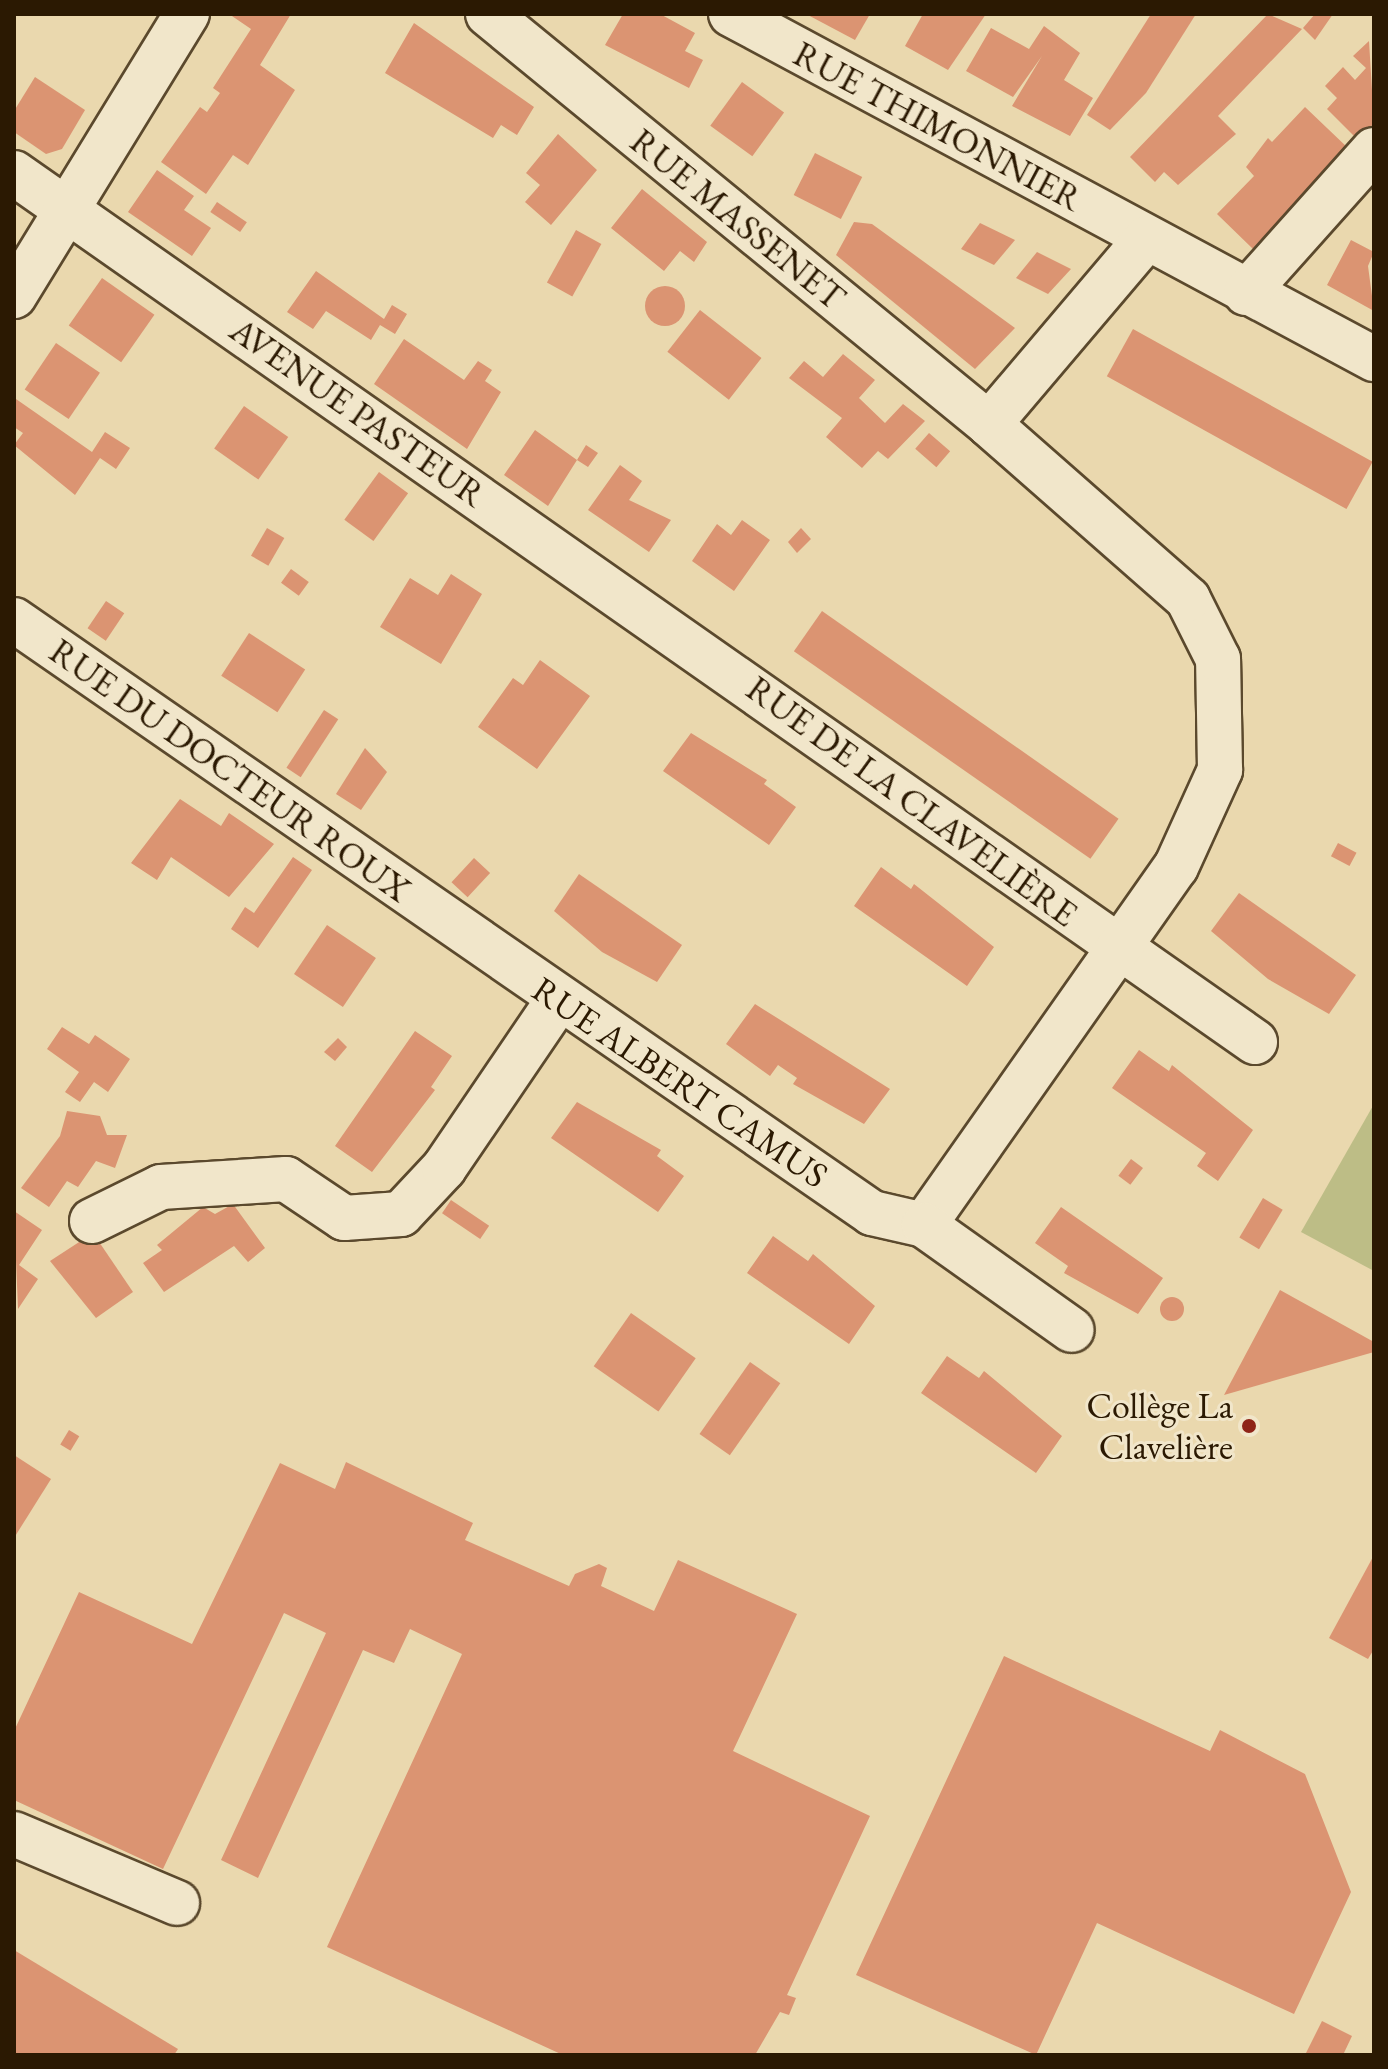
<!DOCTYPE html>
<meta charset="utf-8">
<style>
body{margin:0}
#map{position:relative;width:1388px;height:2069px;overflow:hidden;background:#ead8ae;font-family:"EB Garamond",serif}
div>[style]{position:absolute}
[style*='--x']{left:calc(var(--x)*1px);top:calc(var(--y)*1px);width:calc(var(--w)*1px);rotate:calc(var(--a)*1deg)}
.green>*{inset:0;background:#bdbd86}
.building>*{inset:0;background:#db9472;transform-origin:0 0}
.round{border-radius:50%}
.roads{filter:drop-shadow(2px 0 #5b492d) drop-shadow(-2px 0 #5b492d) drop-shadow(0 2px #5b492d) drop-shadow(0 -2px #5b492d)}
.minor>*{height:44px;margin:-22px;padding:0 22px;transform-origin:22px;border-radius:22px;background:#f1e6ca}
.dots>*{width:22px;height:22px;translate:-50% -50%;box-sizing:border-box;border:4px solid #f1e6ca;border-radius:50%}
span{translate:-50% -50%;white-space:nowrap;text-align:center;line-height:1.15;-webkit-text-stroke:6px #f1e6ca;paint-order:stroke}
.street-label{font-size:36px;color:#2b1902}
.poi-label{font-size:36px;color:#2b1902}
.right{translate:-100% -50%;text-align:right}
.frame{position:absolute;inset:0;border:16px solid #2b1902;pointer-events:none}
</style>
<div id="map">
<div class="green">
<i style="clip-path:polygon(1374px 1104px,1374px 1271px,1301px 1232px)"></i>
</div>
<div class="building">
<i style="clip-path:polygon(229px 14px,291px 14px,260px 65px,295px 90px,248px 165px,233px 155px,206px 194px,161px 162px,200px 107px,207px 112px,220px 93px,213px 88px,251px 29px)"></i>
<i style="clip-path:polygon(623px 14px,660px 14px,695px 33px,685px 51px,703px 60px,689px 88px,605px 45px)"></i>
<i style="clip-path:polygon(806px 14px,870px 14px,855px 40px)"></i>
<i style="clip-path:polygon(923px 14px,986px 14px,948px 70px,905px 46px)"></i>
<i style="clip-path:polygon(1151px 14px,1196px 14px,1146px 93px,1110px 130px,1087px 115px)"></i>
<i style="clip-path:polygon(1268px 14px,1302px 29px,1218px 116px,1236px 134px,1178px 185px,1164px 172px,1155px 182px,1130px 157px)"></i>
<i style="clip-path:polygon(1315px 14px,1333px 14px,1315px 40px,1303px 28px)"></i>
<i style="clip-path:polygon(414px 23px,534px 107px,517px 135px,501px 125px,493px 138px,385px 73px)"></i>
<i style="clip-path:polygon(1044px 26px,1080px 53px,1064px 80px,1093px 98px,1070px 136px,1012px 106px,1042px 56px,1013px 97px,966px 71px,991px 28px,1029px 49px)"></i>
<i style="clip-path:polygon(1369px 41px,1374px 123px,1358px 140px,1327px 109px,1337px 98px,1325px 86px,1343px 67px,1355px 80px,1366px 68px,1353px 56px)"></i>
<i style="clip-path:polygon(35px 77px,85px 110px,62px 149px,46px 154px,14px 132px,14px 111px)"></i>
<i style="left:742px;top:82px;width:52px;height:54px;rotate:36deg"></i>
<i style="clip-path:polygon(1305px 107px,1349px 149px,1253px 249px,1217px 214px,1254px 176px,1246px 167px,1268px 138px,1272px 142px)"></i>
<i style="clip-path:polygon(558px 134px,597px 170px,551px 225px,525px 202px,540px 185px,526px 173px)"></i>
<i style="left:815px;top:153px;width:53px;height:47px;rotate:27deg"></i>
<i style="clip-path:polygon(157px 170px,194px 196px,184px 210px,211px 228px,192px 256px,128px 212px)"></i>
<i style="clip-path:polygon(642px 189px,707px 242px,694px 262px,680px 251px,664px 271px,611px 228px)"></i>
<i style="left:217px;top:202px;width:36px;height:12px;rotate:34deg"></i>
<i style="clip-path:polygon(854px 222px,872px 224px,1015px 328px,975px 369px,836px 255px)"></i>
<i style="clip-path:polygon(980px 223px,1015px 240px,994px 265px,961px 249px)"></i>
<i style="left:576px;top:230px;width:29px;height:60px;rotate:29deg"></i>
<i style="clip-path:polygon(1351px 240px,1374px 252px,1368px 266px,1374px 311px,1327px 285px)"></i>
<i style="clip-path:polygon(1037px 252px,1071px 269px,1048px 294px,1016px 278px)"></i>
<i style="clip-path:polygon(316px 271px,384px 319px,392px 305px,407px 314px,395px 334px,380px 325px,371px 340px,326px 311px,313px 329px,287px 312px)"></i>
<i style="left:102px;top:278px;width:64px;height:58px;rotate:35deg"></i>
<i class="round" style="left:645px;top:286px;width:40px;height:40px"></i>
<i style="left:700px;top:310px;width:78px;height:53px;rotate:38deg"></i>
<i style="left:1133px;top:329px;width:274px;height:54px;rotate:29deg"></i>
<i style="clip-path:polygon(404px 339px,464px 380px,478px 361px,492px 370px,485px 381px,501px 392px,467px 449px,374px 384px)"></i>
<i style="left:56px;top:343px;width:53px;height:56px;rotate:34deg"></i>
<i style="clip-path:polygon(843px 354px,875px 380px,859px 398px,885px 423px,903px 404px,925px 421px,888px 459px,878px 451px,862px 468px,826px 437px,842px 418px,789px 378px,804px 361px,823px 377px)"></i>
<i style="clip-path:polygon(16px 399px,92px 452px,105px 432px,130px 448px,116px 469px,100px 458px,75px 495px,14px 445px,23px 433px,14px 427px)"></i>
<i style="left:244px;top:406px;width:54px;height:52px;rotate:35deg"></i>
<i style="clip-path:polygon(535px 430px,577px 460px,586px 445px,598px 453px,588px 467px,577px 460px,548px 506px,504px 475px)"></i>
<i style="left:929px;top:433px;width:28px;height:21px;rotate:41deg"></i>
<i style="clip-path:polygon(620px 465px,642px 481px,629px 500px,671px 520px,649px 552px,588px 510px)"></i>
<i style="left:379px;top:472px;width:36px;height:59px;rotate:36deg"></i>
<i style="clip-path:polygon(742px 520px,770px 540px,734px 591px,692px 561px,717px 524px,731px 535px)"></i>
<i style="left:267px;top:528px;width:20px;height:32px;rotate:30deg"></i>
<i style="clip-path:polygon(801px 528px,811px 539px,797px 553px,788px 542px)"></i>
<i style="left:291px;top:569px;width:22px;height:17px;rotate:36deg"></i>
<i style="clip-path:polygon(451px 574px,482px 594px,441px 664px,380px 627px,410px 578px,438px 595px)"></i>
<i style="left:106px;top:601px;width:22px;height:33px;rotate:34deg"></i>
<i style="left:822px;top:611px;width:362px;height:49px;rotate:35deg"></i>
<i style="left:249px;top:633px;width:67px;height:51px;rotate:33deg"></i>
<i style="clip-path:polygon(540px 660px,590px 696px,537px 769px,478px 727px,513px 678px,523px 685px)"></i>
<i style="left:324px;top:710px;width:17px;height:69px;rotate:33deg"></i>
<i style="clip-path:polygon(691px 733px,767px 780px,764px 784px,796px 807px,769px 845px,663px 771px)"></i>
<i style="clip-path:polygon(365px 748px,387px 772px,361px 810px,336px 794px)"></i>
<i style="clip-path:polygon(180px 799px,221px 826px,229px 813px,274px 844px,229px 897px,171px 857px,157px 880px,131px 863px)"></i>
<i style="left:1338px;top:843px;width:21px;height:15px;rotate:28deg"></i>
<i style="clip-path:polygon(293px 857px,312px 870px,258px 948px,231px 929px,245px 907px,254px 913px)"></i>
<i style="left:474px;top:858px;width:22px;height:33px;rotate:43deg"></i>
<i style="clip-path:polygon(881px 867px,911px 889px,914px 884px,994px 947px,967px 986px,854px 906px)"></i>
<i style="clip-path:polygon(579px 874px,682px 945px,657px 982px,602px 952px,554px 911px)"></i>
<i style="clip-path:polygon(1239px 893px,1356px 975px,1329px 1014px,1268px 979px,1211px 931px)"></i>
<i style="left:327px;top:925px;width:59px;height:59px;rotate:34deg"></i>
<i style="clip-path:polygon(755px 1004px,890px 1089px,864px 1124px,793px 1084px,797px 1078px,778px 1065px,770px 1076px,726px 1044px)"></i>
<i style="clip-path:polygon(62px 1027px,89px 1044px,95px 1035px,130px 1059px,108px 1092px,94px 1082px,80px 1102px,65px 1092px,79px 1072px,47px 1049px)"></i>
<i style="clip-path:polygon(415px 1031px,452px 1056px,431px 1087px,435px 1090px,372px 1172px,335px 1146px)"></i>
<i style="clip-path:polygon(338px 1038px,347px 1047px,335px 1061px,324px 1052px)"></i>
<i style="clip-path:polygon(1139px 1050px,1169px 1071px,1172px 1065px,1253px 1130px,1218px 1181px,1197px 1166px,1206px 1153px,1112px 1088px)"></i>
<i style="clip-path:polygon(577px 1102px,661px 1150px,657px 1156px,684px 1176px,658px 1212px,551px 1138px)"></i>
<i style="clip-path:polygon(67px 1111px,100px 1116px,107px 1135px,127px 1135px,115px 1168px,96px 1161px,78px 1187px,67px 1181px,49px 1207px,21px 1188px,60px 1136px)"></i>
<i style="left:1131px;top:1159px;width:15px;height:21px;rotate:37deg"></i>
<i style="left:1263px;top:1198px;width:23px;height:46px;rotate:31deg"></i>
<i style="left:451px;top:1200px;width:46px;height:16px;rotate:34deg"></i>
<i style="clip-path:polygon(233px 1204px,265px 1248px,248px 1262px,234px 1246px,164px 1292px,143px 1263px,162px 1250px,157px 1245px,203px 1207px,215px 1214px)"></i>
<i style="clip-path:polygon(1061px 1207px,1163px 1278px,1138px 1314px,1064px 1273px,1068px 1266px,1035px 1243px)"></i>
<i style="clip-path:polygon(14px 1211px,42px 1230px,19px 1265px,38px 1279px,18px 1309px)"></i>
<i style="clip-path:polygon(93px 1233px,133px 1292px,96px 1318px,50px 1261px)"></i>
<i style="clip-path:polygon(773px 1236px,808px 1261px,813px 1254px,875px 1306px,849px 1344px,747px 1273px)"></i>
<i style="clip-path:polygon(1280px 1290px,1374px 1342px,1374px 1352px,1224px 1395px)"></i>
<i class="round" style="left:1160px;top:1297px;width:24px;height:24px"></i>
<i style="left:631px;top:1313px;width:79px;height:65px;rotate:35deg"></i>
<i style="clip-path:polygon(947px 1356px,979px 1378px,984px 1371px,1062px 1436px,1036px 1473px,921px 1393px)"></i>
<i style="left:750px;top:1362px;width:37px;height:88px;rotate:35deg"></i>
<i style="left:69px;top:1430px;width:12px;height:17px;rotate:31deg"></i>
<i style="clip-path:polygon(14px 1455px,51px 1479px,14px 1538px)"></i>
<i style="clip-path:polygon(346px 1462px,473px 1523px,465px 1540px,569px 1586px,575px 1574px,599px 1564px,607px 1568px,601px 1586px,654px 1611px,678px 1560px,797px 1614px,733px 1751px,870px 1816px,787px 1995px,796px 1998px,789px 2015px,780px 2012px,755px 2055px,563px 2055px,327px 1947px,462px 1654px,410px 1629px,394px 1663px,363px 1650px,258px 1878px,221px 1860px,326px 1633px,284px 1613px,163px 1869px,14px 1800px,14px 1731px,79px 1592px,192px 1644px,280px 1463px,335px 1489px)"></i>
<i style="clip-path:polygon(1374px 1555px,1374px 1649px,1368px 1659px,1329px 1638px)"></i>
<i style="clip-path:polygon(1004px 1656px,1210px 1751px,1220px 1730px,1305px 1774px,1351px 1892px,1294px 2014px,1097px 1923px,1036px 2055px,856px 1975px)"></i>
<i style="clip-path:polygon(14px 1950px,178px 2049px,174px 2055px,14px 2055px)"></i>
<i style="clip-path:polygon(1322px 2021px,1352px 2036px,1343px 2055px,1305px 2055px)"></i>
</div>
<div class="roads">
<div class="minor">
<i style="--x:488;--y:14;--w:647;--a:39.3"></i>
<i style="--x:731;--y:14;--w:730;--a:28.22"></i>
<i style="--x:14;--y:173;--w:1515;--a:35"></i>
<i style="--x:1246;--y:293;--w:192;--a:-48.2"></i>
<i style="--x:14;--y:296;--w:331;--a:-58.5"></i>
<i style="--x:14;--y:620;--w:1043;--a:34.65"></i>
<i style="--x:872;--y:1213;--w:53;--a:13"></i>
<i style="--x:924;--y:1225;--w:438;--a:-54.9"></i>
<i style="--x:1176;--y:867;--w:107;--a:-65.6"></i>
<i style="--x:1220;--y:770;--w:111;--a:-91"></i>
<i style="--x:1218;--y:659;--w:67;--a:-116.6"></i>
<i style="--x:1188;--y:599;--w:265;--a:-138.7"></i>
<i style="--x:989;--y:424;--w:243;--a:-49.7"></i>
<i style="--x:92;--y:1221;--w:77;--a:-26.2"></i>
<i style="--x:161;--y:1187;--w:125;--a:-3.7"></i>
<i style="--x:286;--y:1179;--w:70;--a:33.9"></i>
<i style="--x:344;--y:1218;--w:57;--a:-4"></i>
<i style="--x:401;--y:1214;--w:63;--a:-46.9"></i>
<i style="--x:444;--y:1168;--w:203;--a:-55.8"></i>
<i style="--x:924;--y:1225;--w:181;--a:35.4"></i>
<i style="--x:14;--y:1834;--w:177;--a:22.9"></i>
</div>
</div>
<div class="dots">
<i style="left:1249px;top:1426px;background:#8f2418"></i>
</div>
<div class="street-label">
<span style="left:938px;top:126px;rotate:28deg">RUE THIMONNIER</span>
<span style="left:738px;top:219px;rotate:39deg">RUE MASSENET</span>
<span style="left:358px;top:412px;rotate:35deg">AVENUE PASTEUR</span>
<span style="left:230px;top:770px;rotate:35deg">RUE DU DOCTEUR ROUX</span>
<span style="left:912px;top:801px;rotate:36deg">RUE DE LA CLAVELIÈRE</span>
<span style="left:680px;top:1082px;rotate:34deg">RUE ALBERT CAMUS</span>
</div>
<div class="poi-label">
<span class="right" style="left:1233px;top:1426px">Collège La<br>Clavelière</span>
</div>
<div class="frame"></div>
</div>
